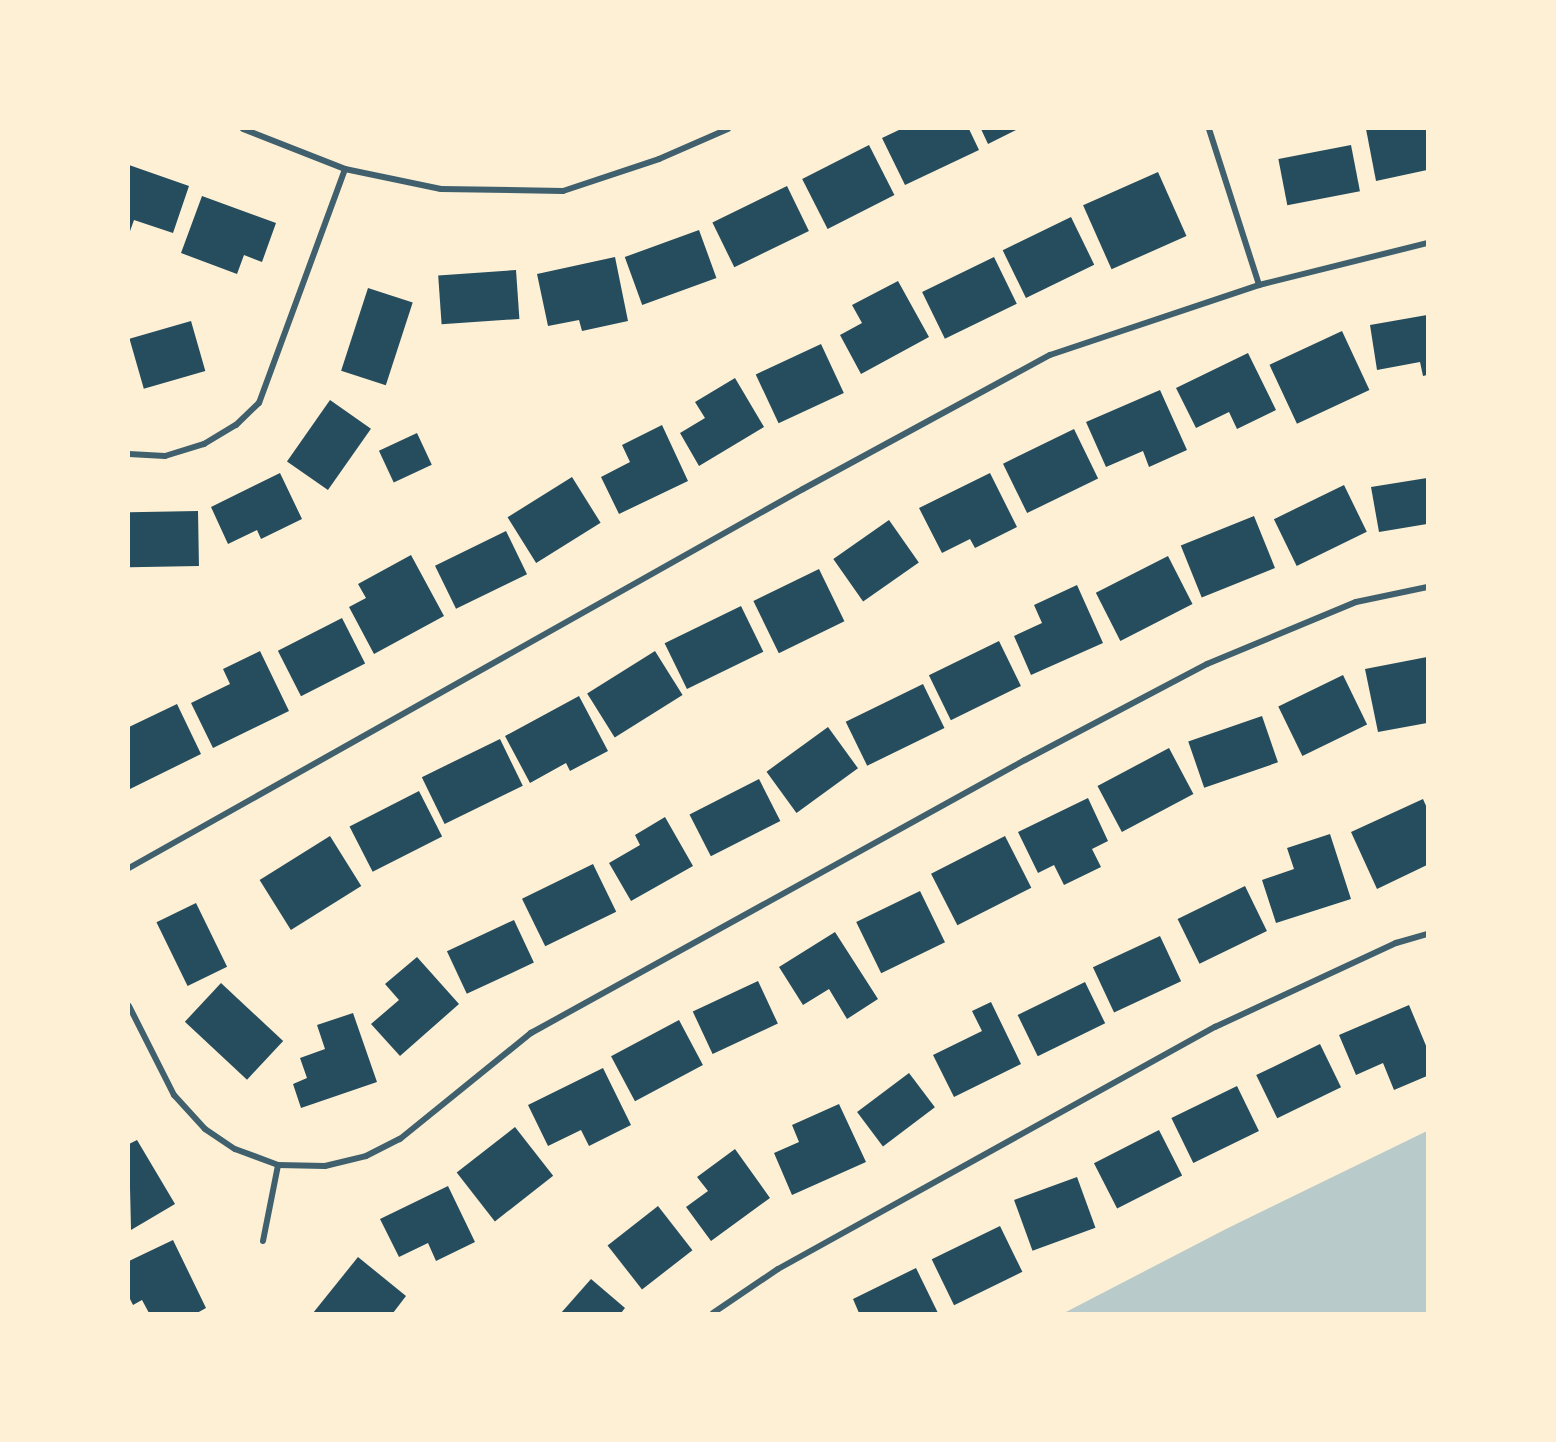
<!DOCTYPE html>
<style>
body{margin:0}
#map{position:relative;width:1556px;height:1442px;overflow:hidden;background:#fdf0d5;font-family:"Work Sans",sans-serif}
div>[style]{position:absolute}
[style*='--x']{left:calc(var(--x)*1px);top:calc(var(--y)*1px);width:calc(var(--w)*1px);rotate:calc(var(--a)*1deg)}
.green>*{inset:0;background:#b9caca}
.building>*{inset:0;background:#264d5e;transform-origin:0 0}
.minor>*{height:6px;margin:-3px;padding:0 3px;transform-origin:3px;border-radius:3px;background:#3f606c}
span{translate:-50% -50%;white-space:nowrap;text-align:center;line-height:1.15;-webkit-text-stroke:6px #fdf0d5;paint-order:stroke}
.frame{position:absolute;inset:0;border:130px solid #fdf0d5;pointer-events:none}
</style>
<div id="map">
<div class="green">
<i style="clip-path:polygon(1427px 1131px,1427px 1313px,1064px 1313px,1226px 1229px)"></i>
</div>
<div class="building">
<i style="clip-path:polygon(901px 129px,969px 129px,979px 150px,905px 185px,882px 138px)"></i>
<i style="clip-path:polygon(981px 129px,1018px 129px,988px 144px)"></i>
<i style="clip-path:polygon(1366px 129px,1427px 129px,1427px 170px,1376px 181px)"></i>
<i style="left:869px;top:145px;width:56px;height:75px;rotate:63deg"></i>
<i style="left:1351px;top:145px;width:47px;height:74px;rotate:79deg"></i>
<i style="clip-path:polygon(129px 165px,189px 186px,173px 233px,134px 220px,129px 234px)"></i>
<i style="left:1158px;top:172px;width:70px;height:82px;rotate:66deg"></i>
<i style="left:787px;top:186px;width:50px;height:83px;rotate:64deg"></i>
<i style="clip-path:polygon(202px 196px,276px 223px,262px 262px,244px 255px,237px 274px,181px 253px)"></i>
<i style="left:1071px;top:217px;width:53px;height:76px;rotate:64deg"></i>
<i style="left:699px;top:230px;width:51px;height:79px;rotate:70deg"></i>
<i style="clip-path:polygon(615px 257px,628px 321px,582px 331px,579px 320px,548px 326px,537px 274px)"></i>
<i style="left:994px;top:257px;width:52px;height:80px;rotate:64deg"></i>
<i style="left:516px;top:270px;width:49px;height:78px;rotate:86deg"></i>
<i style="clip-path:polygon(898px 281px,929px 337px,861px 374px,840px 335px,862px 323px,852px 305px)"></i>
<i style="left:368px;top:288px;width:47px;height:87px;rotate:18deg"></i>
<i style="clip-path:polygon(1427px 315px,1427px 375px,1423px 376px,1420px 362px,1377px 370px,1370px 325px)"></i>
<i style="left:191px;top:321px;width:52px;height:64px;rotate:74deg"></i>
<i style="left:1342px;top:331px;width:65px;height:80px;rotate:65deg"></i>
<i style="left:821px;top:344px;width:54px;height:72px;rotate:65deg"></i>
<i style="clip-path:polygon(1248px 353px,1276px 410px,1237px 429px,1229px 412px,1196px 428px,1176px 388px)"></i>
<i style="clip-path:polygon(735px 378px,764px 427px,699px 466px,680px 433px,705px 418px,695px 402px)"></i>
<i style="clip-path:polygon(1160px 390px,1187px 450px,1149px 467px,1143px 451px,1106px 467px,1086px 422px)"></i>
<i style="left:330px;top:400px;width:50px;height:75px;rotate:35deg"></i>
<i style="clip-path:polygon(662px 425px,688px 481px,619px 514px,601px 477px,630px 462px,622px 445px)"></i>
<i style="left:1074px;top:429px;width:55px;height:79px;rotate:64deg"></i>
<i style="left:417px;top:433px;width:35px;height:42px;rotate:65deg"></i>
<i style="clip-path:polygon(280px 473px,302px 519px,261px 539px,257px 530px,228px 544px,211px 507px)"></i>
<i style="clip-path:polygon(990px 473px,1017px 527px,975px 548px,970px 539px,942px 553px,919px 508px)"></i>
<i style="left:572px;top:477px;width:54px;height:76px;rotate:58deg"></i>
<i style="clip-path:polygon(1427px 478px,1427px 524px,1379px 532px,1371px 487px)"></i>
<i style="left:1344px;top:485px;width:52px;height:78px;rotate:64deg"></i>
<i style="left:198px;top:511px;width:55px;height:69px;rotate:89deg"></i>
<i style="left:1254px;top:516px;width:56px;height:79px;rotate:68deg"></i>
<i style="left:889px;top:520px;width:52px;height:68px;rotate:55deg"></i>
<i style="left:506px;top:531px;width:48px;height:79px;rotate:64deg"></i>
<i style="clip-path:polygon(411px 555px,444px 616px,374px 654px,349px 607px,366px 598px,358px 584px)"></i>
<i style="left:1168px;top:556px;width:54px;height:81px;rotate:63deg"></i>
<i style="left:819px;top:569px;width:58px;height:73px;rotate:64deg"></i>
<i style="clip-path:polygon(1077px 585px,1103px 643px,1031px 675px,1014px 636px,1042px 623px,1034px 605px)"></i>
<i style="left:741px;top:606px;width:51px;height:85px;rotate:64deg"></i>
<i style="left:342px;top:618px;width:51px;height:72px;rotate:63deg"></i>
<i style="left:999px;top:641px;width:50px;height:78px;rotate:64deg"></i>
<i style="clip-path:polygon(260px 651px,289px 711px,213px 748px,191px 703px,230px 684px,223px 669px)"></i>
<i style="left:655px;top:651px;width:52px;height:80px;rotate:58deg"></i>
<i style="clip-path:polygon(1427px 657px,1427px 723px,1378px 732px,1365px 669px)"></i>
<i style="left:1343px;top:675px;width:55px;height:72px;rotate:64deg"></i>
<i style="left:923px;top:684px;width:49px;height:86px;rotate:64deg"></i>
<i style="clip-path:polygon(579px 696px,608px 751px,570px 771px,566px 763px,530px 783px,505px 736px)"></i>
<i style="clip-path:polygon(177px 704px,201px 754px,130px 789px,129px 727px)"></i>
<i style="left:1262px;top:716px;width:49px;height:78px;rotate:71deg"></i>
<i style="left:828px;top:727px;width:51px;height:76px;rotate:54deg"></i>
<i style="left:500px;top:739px;width:52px;height:87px;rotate:64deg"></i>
<i style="left:1169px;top:748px;width:52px;height:81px;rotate:62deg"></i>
<i style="left:759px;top:779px;width:47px;height:78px;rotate:63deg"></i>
<i style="left:419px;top:791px;width:51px;height:78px;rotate:63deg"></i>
<i style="clip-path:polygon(1088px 798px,1108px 841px,1092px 849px,1101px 867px,1064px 885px,1054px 865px,1038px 873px,1018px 832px)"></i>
<i style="clip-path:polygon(1423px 799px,1427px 808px,1427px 865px,1377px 889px,1351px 832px)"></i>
<i style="clip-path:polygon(665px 817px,693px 866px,631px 901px,609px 863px,640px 845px,635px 835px)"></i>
<i style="clip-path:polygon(1330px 834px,1351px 899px,1276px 923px,1262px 880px,1294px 869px,1287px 848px)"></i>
<i style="left:330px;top:836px;width:59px;height:83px;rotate:58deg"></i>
<i style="left:1005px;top:836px;width:58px;height:83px;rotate:63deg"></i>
<i style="left:593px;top:864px;width:53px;height:79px;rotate:64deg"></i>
<i style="left:1245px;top:886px;width:50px;height:75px;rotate:64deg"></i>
<i style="left:920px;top:891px;width:57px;height:71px;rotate:64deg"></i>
<i style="left:196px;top:903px;width:71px;height:44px;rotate:64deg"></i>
<i style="left:514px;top:920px;width:47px;height:74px;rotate:65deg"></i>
<i style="clip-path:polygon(835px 932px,878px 999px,847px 1019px,829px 989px,803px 1005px,779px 967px)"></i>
<i style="left:1160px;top:936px;width:50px;height:74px;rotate:65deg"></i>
<i style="clip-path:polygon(417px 957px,459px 1004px,400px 1056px,371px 1024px,399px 1000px,385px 984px)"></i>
<i style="left:758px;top:981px;width:47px;height:72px;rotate:65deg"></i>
<i style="left:1085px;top:982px;width:46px;height:75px;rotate:64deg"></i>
<i style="left:221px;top:983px;width:85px;height:53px;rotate:43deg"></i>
<i style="clip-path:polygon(991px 1002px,1021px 1064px,954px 1097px,933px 1055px,982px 1031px,972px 1011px)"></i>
<i style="clip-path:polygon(1409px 1005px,1427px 1048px,1427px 1076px,1394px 1090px,1383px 1063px,1356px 1075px,1339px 1035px)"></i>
<i style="clip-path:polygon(353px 1013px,377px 1082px,301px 1108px,293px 1084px,307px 1078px,300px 1058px,325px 1049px,317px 1025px)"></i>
<i style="left:679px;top:1020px;width:51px;height:77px;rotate:62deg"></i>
<i style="left:1320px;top:1044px;width:48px;height:71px;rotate:64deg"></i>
<i style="clip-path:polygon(603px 1068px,631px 1125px,589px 1146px,581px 1130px,548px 1146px,528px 1105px)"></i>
<i style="left:909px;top:1073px;width:43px;height:65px;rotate:53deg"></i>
<i style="left:1237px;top:1086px;width:50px;height:73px;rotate:64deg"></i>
<i style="clip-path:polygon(839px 1104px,866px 1162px,792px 1195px,774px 1153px,799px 1142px,792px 1125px)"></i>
<i style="left:515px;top:1127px;width:62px;height:74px;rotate:52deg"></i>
<i style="left:1159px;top:1130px;width:51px;height:73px;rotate:63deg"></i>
<i style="clip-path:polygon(137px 1140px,175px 1204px,131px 1230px,129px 1144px)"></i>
<i style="clip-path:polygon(735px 1149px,770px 1198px,711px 1241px,686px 1207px,708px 1191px,697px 1177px)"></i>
<i style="left:1077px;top:1177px;width:54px;height:67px;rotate:70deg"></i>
<i style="clip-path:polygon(448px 1186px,475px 1242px,436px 1261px,428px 1243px,399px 1257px,380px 1219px)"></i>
<i style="left:658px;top:1206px;width:56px;height:64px;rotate:52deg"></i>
<i style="left:1000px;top:1226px;width:51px;height:76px;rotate:64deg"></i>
<i style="clip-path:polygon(173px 1240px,206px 1308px,197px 1313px,149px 1313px,142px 1300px,133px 1305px,129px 1297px,129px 1261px)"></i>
<i style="clip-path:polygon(358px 1257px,406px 1296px,393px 1313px,313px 1313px)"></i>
<i style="clip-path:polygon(916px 1268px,938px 1313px,859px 1313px,853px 1299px)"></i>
<i style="clip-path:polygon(591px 1279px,625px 1308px,621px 1313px,561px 1313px)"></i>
</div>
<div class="minor">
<i style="--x:243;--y:129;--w:110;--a:21.4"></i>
<i style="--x:345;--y:169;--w:98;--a:11.8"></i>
<i style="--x:441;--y:189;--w:122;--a:0.9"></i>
<i style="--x:563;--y:191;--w:101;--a:-18.4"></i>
<i style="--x:659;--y:159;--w:75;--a:-23.5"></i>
<i style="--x:1209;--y:129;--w:164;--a:72.2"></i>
<i style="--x:129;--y:454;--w:36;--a:3"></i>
<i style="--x:165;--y:456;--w:41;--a:-17.1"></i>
<i style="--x:204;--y:444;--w:37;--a:-31"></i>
<i style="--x:236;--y:425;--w:32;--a:-44"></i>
<i style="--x:259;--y:403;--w:249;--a:-69.8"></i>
<i style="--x:129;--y:868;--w:773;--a:-29.35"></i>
<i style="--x:803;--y:489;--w:281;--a:-28.5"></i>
<i style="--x:1050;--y:355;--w:220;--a:-18.5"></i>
<i style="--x:1259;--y:285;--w:173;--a:-14"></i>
<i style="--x:129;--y:1006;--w:100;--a:63.2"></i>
<i style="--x:174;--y:1095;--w:46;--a:47.6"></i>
<i style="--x:205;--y:1129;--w:36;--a:34"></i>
<i style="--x:235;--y:1149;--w:46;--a:20.4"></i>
<i style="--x:278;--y:1165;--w:47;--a:1.2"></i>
<i style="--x:325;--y:1166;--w:42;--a:-13.7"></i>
<i style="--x:366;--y:1156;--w:38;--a:-27"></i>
<i style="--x:400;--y:1139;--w:169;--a:-39"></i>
<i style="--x:531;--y:1033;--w:564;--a:-28.93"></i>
<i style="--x:1025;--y:760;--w:206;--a:-27.8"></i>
<i style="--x:1207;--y:664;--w:161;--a:-22.6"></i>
<i style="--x:1356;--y:602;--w:73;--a:-11.9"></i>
<i style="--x:263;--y:1241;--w:77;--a:-78.8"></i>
<i style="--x:713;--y:1313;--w:78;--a:-34.1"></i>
<i style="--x:778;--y:1269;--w:500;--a:-29"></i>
<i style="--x:1215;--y:1027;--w:200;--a:-24.9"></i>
<i style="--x:1396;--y:943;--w:32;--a:-16"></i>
</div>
<div class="frame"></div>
</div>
